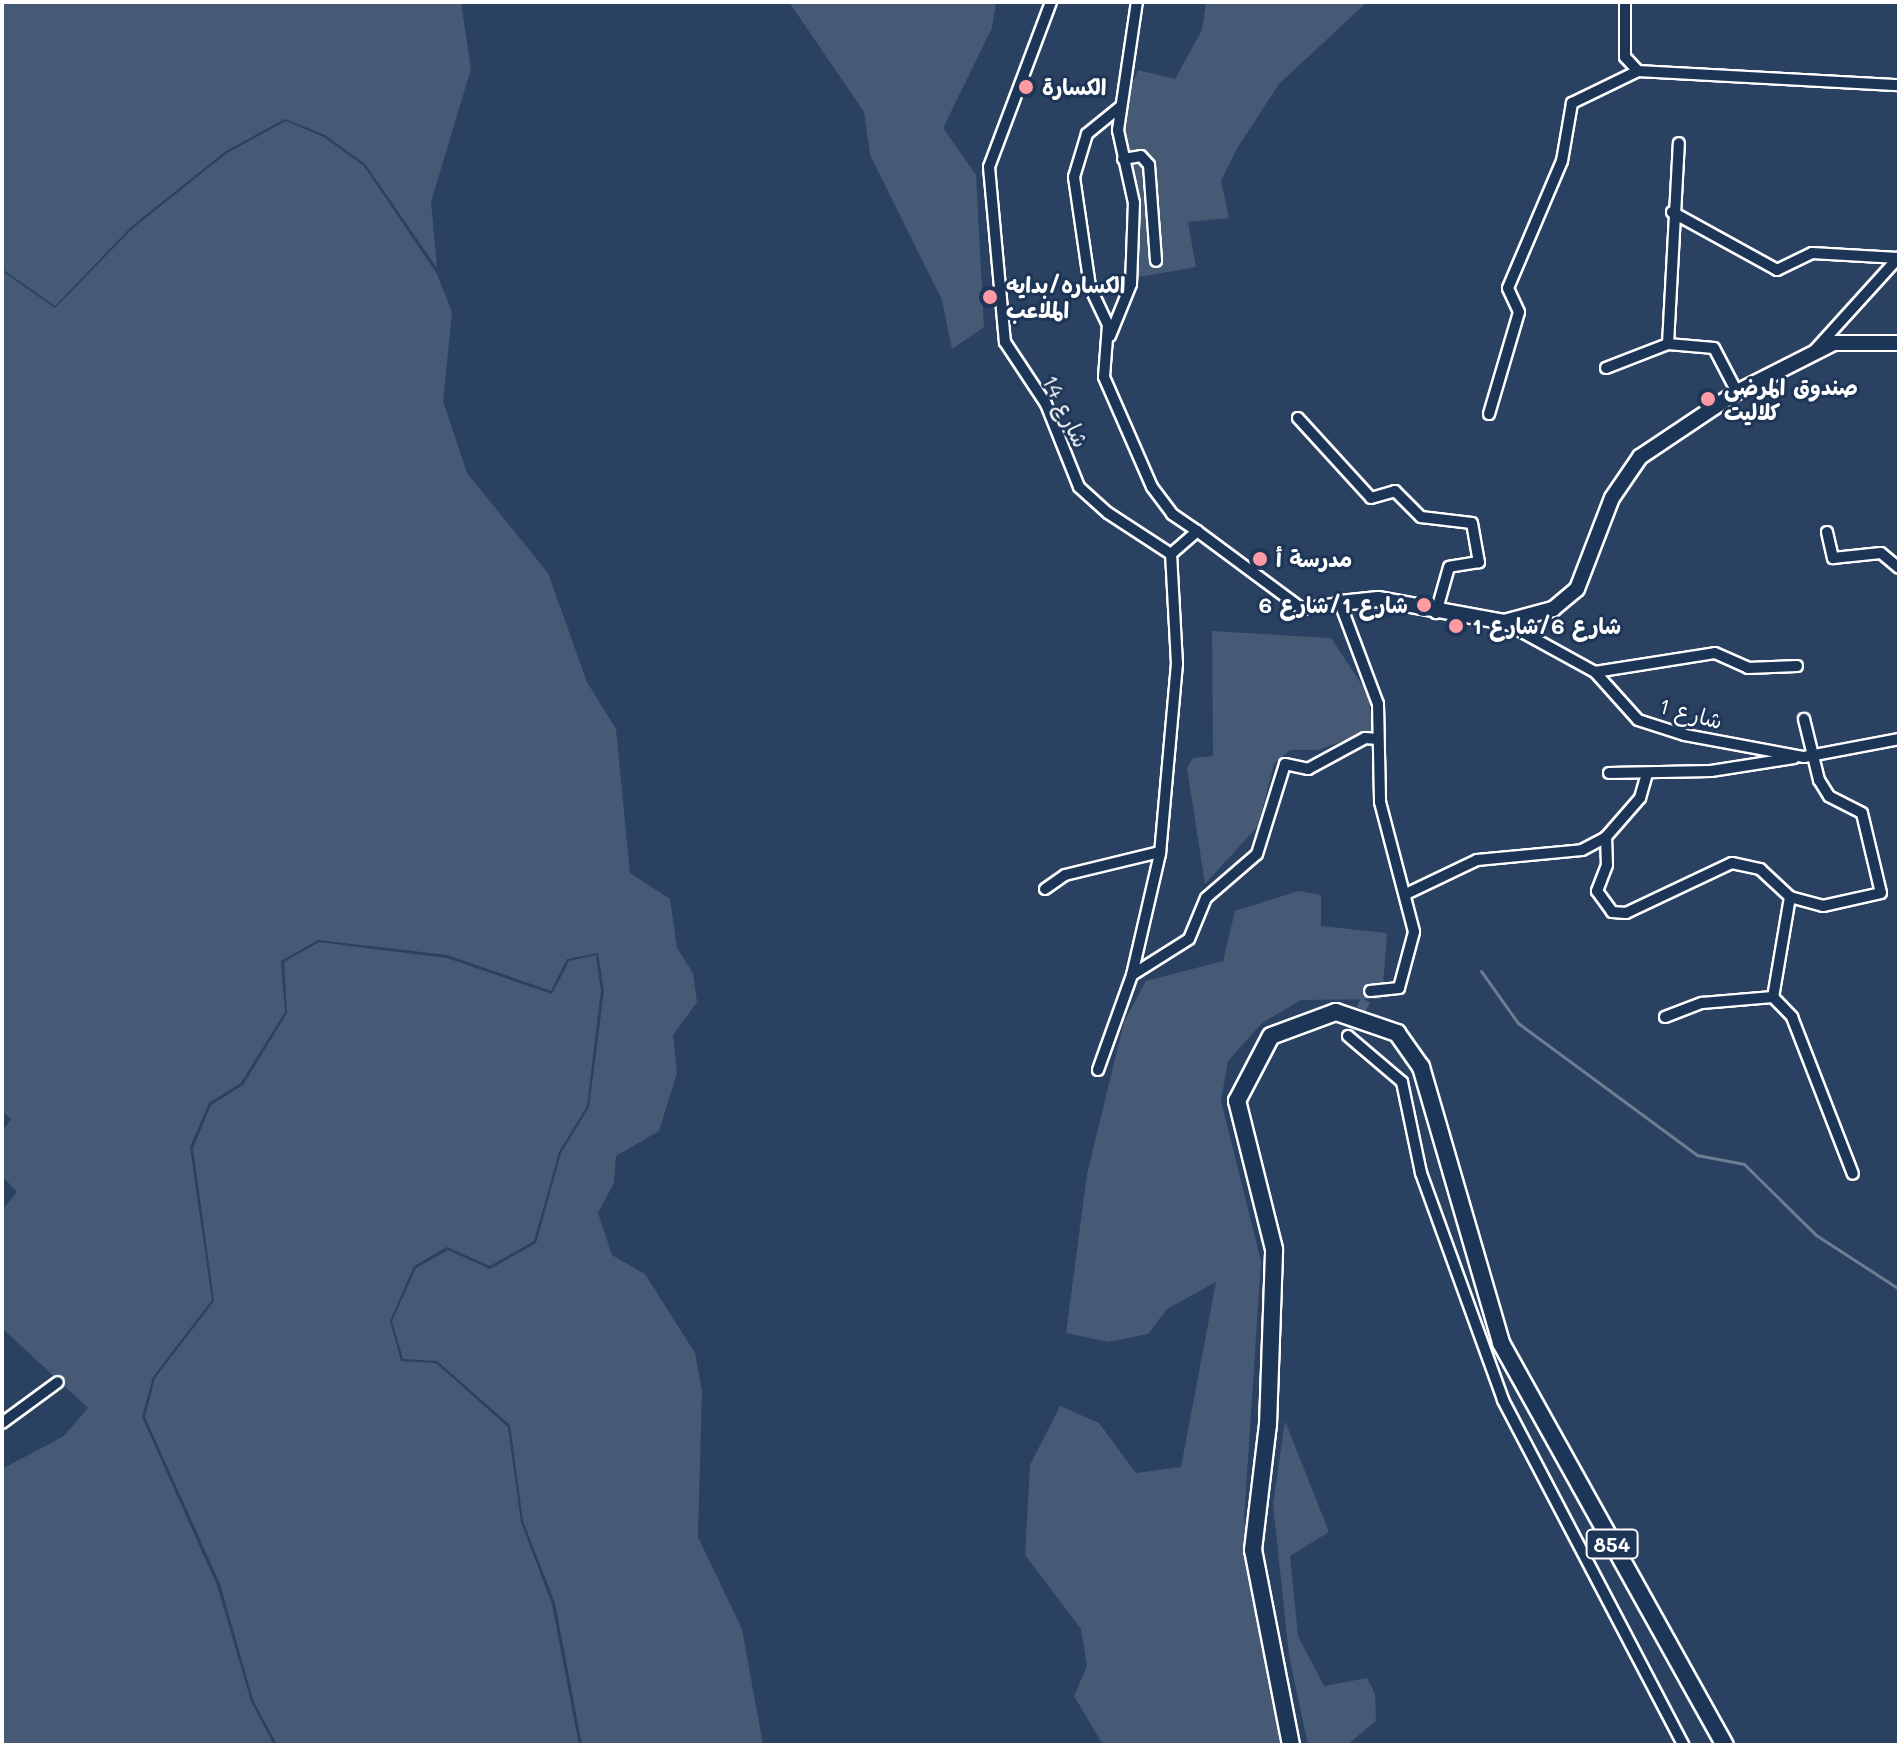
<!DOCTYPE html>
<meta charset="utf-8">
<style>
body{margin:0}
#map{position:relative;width:1901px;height:1747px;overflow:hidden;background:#2a4161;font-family:Mali,"Playpen Sans Arabic",sans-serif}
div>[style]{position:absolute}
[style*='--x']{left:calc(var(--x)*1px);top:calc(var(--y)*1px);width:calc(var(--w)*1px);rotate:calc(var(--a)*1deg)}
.green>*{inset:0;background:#465975}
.stream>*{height:3px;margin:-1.5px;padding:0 1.5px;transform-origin:1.5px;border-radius:1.5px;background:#6d7d92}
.street-tunnel>*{height:10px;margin-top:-5px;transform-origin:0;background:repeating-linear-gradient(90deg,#4a5e79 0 10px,transparent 0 15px)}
.roads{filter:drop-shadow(2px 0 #fff) drop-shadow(-2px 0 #fff) drop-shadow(0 2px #fff) drop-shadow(0 -2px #fff)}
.street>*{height:10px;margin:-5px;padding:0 5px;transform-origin:5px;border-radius:5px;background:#1d3557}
.secondary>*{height:14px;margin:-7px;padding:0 7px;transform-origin:7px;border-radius:7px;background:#1d3557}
.primary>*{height:16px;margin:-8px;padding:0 8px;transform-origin:8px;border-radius:8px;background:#1d3557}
.dots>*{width:22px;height:22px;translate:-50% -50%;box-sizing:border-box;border:4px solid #1d3557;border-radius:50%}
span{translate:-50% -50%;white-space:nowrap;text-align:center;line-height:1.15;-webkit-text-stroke:6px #1d3557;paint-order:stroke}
.shield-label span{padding:2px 6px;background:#1d3557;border:2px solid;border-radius:6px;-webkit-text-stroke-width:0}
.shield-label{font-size:20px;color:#fff;font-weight:700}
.poi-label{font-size:22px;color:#fff;font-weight:700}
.left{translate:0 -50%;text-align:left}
.right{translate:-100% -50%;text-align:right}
.street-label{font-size:22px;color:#fff}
.frame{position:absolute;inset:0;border:4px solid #fff;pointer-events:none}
</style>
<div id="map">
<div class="green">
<i style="clip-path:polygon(2px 2px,461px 2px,471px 69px,431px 202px,437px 268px,365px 164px,325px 135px,285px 119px,226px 151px,132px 226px,55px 306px,2px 269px)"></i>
<i style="clip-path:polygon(789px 2px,996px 2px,992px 28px,943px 128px,976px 175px,984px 327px,952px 349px,942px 300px,870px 155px,864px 112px)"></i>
<i style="clip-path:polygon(1206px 2px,1367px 2px,1279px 84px,1238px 147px,1221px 181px,1229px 218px,1188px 222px,1196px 267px,1139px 277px,1114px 128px,1138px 70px,1175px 79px,1202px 30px)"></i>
<i style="clip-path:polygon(286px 121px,324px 137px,364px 166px,437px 274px,452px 312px,443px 401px,467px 473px,548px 573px,587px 682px,616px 729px,630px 873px,670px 899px,677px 948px,693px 973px,697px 1002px,673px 1035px,677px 1073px,659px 1131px,616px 1156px,614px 1183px,598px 1213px,612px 1255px,645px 1274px,695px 1353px,702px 1391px,698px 1537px,742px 1629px,763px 1745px,582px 1745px,555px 1603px,523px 1521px,510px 1425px,437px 1361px,403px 1359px,392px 1321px,416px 1268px,448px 1250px,490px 1269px,536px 1243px,561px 1153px,589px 1107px,604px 991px,598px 953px,567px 959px,551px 991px,447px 955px,318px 940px,281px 961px,285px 1012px,241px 1083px,209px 1103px,190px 1147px,212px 1300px,153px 1377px,142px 1417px,217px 1585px,251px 1701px,274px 1745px,2px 1745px,2px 1469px,64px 1436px,88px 1408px,2px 1328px,2px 1210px,17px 1192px,2px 1176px,2px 1132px,11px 1119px,2px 1111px,2px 271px,55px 308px,133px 228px,227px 153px)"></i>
<i style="clip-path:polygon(1212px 631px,1331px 638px,1368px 694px,1373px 730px,1318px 750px,1290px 750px,1274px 764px,1258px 826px,1205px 884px,1187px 768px,1193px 758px,1213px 756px)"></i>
<i style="clip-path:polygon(1298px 891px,1321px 895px,1321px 926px,1387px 933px,1382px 999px,1301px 1000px,1262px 1023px,1228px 1061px,1221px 1101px,1261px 1261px,1244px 1520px,1280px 1745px,1103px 1745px,1074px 1696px,1087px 1666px,1081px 1629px,1025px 1555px,1030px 1465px,1060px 1406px,1099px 1423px,1136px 1473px,1181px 1467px,1216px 1282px,1167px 1309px,1148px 1334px,1108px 1342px,1066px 1333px,1087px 1174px,1124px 1022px,1146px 981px,1223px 961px,1235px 911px)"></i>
<i style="clip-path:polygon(319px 942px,447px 958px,552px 994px,569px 961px,596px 955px,601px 991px,587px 1106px,559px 1152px,534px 1241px,490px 1266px,447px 1247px,414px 1266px,390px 1321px,401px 1361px,436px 1363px,508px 1427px,521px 1522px,552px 1604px,579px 1745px,277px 1745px,253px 1700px,220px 1584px,145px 1417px,155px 1378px,214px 1301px,193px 1148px,211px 1105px,243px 1085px,287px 1013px,284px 962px)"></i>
<i style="clip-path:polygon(1285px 1421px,1329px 1532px,1290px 1556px,1298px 1636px,1324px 1686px,1367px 1678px,1375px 1694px,1376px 1721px,1347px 1745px,1308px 1745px,1289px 1656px,1273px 1504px)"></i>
</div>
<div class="stream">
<i style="--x:1481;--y:971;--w:64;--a:54.6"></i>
<i style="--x:1518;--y:1023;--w:222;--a:36.4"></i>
<i style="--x:1697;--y:1155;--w:48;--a:10.8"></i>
<i style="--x:1744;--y:1164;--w:101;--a:44.6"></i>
<i style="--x:1816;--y:1235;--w:99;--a:33"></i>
</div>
<div class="street-tunnel">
<i style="--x:1348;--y:1036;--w:50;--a:-63.9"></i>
</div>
<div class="roads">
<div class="street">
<i style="--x:1051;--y:2;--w:176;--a:110.6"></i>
<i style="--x:989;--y:167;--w:176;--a:84.8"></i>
<i style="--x:1005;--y:342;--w:74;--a:56.5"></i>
<i style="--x:1046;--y:404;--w:89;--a:68.3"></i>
<i style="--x:1079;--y:487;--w:39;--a:42"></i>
<i style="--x:1108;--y:513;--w:75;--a:33.1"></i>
<i style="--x:1171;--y:554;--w:35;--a:-41"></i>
<i style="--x:1197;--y:531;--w:131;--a:36.6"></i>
<i style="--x:1302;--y:609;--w:38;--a:-9"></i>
<i style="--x:1340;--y:603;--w:108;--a:69.4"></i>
<i style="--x:1378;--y:704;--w:98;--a:88.8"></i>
<i style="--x:1380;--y:802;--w:134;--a:75.3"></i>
<i style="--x:1414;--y:932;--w:58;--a:105"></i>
<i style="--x:1399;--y:988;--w:29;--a:174"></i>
<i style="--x:1625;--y:2;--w:55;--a:90"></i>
<i style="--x:1625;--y:57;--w:19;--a:47"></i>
<i style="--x:1638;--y:71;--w:261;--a:3.1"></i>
<i style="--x:1120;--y:107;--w:43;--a:140.7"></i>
<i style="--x:1087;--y:134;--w:45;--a:106.8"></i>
<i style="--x:1074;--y:177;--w:111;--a:81.7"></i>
<i style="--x:1090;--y:287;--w:42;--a:64.7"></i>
<i style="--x:1108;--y:325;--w:52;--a:94.4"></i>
<i style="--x:1104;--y:377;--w:120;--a:66.4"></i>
<i style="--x:1152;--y:487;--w:34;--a:53"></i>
<i style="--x:1172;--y:514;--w:30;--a:34"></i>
<i style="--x:1123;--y:159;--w:18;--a:-9"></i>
<i style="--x:1141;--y:156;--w:12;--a:48"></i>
<i style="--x:1149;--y:165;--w:96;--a:85.8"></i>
<i style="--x:1672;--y:212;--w:120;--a:28.9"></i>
<i style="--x:1777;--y:270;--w:39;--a:-26"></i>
<i style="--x:1812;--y:253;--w:86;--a:3.3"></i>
<i style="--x:1110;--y:336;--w:56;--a:-68"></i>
<i style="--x:1131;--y:284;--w:81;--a:-87.9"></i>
<i style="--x:1134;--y:203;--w:75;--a:-102.4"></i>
<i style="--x:1118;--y:130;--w:129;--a:-81.6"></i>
<i style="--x:1668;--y:344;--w:201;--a:-86.9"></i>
<i style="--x:1813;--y:352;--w:128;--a:-47.8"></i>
<i style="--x:1606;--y:368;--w:66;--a:-21.2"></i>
<i style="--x:1668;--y:344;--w:46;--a:5"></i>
<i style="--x:1714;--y:348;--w:50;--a:62.4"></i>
<i style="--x:1489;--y:414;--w:106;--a:-73.6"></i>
<i style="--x:1519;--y:312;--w:26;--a:-115"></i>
<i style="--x:1508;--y:288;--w:138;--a:-67"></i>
<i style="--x:1562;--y:161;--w:59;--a:-80.2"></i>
<i style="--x:1572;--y:103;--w:73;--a:-25.9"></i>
<i style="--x:1298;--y:418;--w:108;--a:47.6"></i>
<i style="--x:1371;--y:498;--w:25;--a:-16"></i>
<i style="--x:1395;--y:491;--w:37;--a:45"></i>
<i style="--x:1421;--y:517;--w:51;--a:6.7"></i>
<i style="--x:1472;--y:523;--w:40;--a:80"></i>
<i style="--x:1479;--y:562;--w:30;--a:171"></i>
<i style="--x:1449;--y:567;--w:48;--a:105.8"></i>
<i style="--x:1827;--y:532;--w:27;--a:77"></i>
<i style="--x:1833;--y:558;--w:48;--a:-5.9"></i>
<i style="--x:1881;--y:553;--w:23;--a:40"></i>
<i style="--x:1504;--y:622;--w:104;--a:28.8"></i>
<i style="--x:1595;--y:672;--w:64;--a:48.1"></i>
<i style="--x:1638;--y:720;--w:49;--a:17.7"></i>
<i style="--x:1685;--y:735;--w:121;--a:10.5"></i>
<i style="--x:1804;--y:757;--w:97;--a:-10.7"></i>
<i style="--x:1595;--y:672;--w:121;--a:-9"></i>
<i style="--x:1715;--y:653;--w:36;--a:24"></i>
<i style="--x:1748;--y:668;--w:49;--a:-2.3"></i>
<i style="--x:1609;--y:773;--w:102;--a:-1.1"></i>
<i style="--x:1711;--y:771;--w:84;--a:-8.9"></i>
<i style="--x:1606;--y:837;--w:28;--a:88"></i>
<i style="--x:1607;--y:865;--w:28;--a:111"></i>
<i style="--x:1597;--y:891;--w:26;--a:54"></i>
<i style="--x:1612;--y:912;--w:14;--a:4"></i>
<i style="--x:1626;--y:913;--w:117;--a:-25.3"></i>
<i style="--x:1732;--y:863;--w:29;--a:12"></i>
<i style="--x:1760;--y:869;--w:41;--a:43"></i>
<i style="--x:1790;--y:897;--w:34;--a:15"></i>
<i style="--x:1823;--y:906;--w:59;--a:-12.6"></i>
<i style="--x:1881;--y:893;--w:82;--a:-103.4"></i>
<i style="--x:1862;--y:813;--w:37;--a:-153"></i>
<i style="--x:1829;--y:796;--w:19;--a:-122"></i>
<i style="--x:1819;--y:780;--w:63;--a:-103.8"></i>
<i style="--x:1045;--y:889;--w:24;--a:-35"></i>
<i style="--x:1065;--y:875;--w:98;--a:-13.6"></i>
<i style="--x:1408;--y:893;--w:76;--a:-25.6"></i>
<i style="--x:1477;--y:860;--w:105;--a:-5.4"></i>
<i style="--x:1582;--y:850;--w:27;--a:-28"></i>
<i style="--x:1606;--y:837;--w:52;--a:-48.9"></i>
<i style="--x:1640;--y:798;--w:26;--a:-74"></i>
<i style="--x:1790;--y:897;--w:101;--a:99.6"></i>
<i style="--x:1773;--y:997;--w:28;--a:46"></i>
<i style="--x:1792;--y:1017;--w:168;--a:68.8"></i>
<i style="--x:1132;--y:975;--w:67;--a:-32.3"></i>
<i style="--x:1189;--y:939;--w:44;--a:-67.5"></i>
<i style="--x:1206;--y:898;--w:67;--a:-40.8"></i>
<i style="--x:1257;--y:854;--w:94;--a:-72.7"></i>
<i style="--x:1285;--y:764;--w:24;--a:12"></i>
<i style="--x:1308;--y:769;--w:65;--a:-28.5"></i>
<i style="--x:1365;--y:738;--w:13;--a:4"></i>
<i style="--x:1665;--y:1017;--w:40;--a:-21"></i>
<i style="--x:1702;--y:1003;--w:71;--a:-4.8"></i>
<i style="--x:1348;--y:1036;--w:71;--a:40.4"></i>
<i style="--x:1402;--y:1082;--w:93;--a:78.2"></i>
<i style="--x:1421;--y:1173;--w:241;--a:70.1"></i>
<i style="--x:1503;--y:1400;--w:389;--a:62.4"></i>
<i style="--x:1098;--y:1070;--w:101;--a:-70.3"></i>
<i style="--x:1132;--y:975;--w:124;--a:-77"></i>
<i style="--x:1160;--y:854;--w:191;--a:-84.9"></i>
<i style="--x:1177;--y:664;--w:110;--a:-93.1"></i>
<i style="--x:2;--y:1423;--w:69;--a:-36.2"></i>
</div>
<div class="secondary">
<i style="--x:1340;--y:603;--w:38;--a:-6"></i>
<i style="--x:1378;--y:599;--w:128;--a:10.3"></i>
<i style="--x:1504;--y:622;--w:51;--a:-14.9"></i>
<i style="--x:1553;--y:609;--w:31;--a:-40"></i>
<i style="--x:1577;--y:589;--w:97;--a:-69"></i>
<i style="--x:1612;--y:498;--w:50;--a:-55.7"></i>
<i style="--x:1640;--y:457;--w:117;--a:-33.8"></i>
<i style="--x:1737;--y:392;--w:109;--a:-26.8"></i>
<i style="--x:1834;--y:343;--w:65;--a:0"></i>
</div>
<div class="primary">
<i style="--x:1291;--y:1745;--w:199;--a:-101"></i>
<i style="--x:1253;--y:1550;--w:126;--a:-83.2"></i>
<i style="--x:1268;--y:1425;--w:176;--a:-88"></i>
<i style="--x:1274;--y:1249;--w:153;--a:-104"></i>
<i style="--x:1237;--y:1101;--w:73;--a:-62.4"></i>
<i style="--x:1271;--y:1036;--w:69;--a:-20.3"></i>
<i style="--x:1336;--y:1012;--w:65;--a:19"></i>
<i style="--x:1397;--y:1033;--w:42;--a:54.8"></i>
<i style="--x:1421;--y:1067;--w:287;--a:73.8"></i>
<i style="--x:1501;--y:1343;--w:460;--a:60.9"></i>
</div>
</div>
<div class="dots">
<i style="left:1026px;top:87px;background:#ff9aa2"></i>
<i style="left:990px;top:297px;background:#ff9aa2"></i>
<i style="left:1708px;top:399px;background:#ff9aa2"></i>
<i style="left:1260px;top:559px;background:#ff9aa2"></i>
<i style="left:1424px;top:605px;background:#ff9aa2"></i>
<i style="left:1456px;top:626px;background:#ff9aa2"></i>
</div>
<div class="shield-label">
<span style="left:1612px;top:1544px">854</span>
</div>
<div class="poi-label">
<span class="left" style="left:1042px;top:87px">الكسارة</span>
<span class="left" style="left:1006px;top:297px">الكساره/بدايه<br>الملاعب</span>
<span class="left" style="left:1724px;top:399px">صندوق المرضى<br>كلاليت</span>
<span class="left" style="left:1276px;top:559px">مدرسة أ</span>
<span class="right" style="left:1408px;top:605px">شارع 1/شارع 6</span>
<span class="left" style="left:1472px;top:626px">شارع 6/شارع 1</span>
</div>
<div class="street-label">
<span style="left:1066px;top:411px;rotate:64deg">شارع 14</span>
<span style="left:1691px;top:713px;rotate:15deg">شارع 1</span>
</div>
<div class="frame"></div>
</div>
